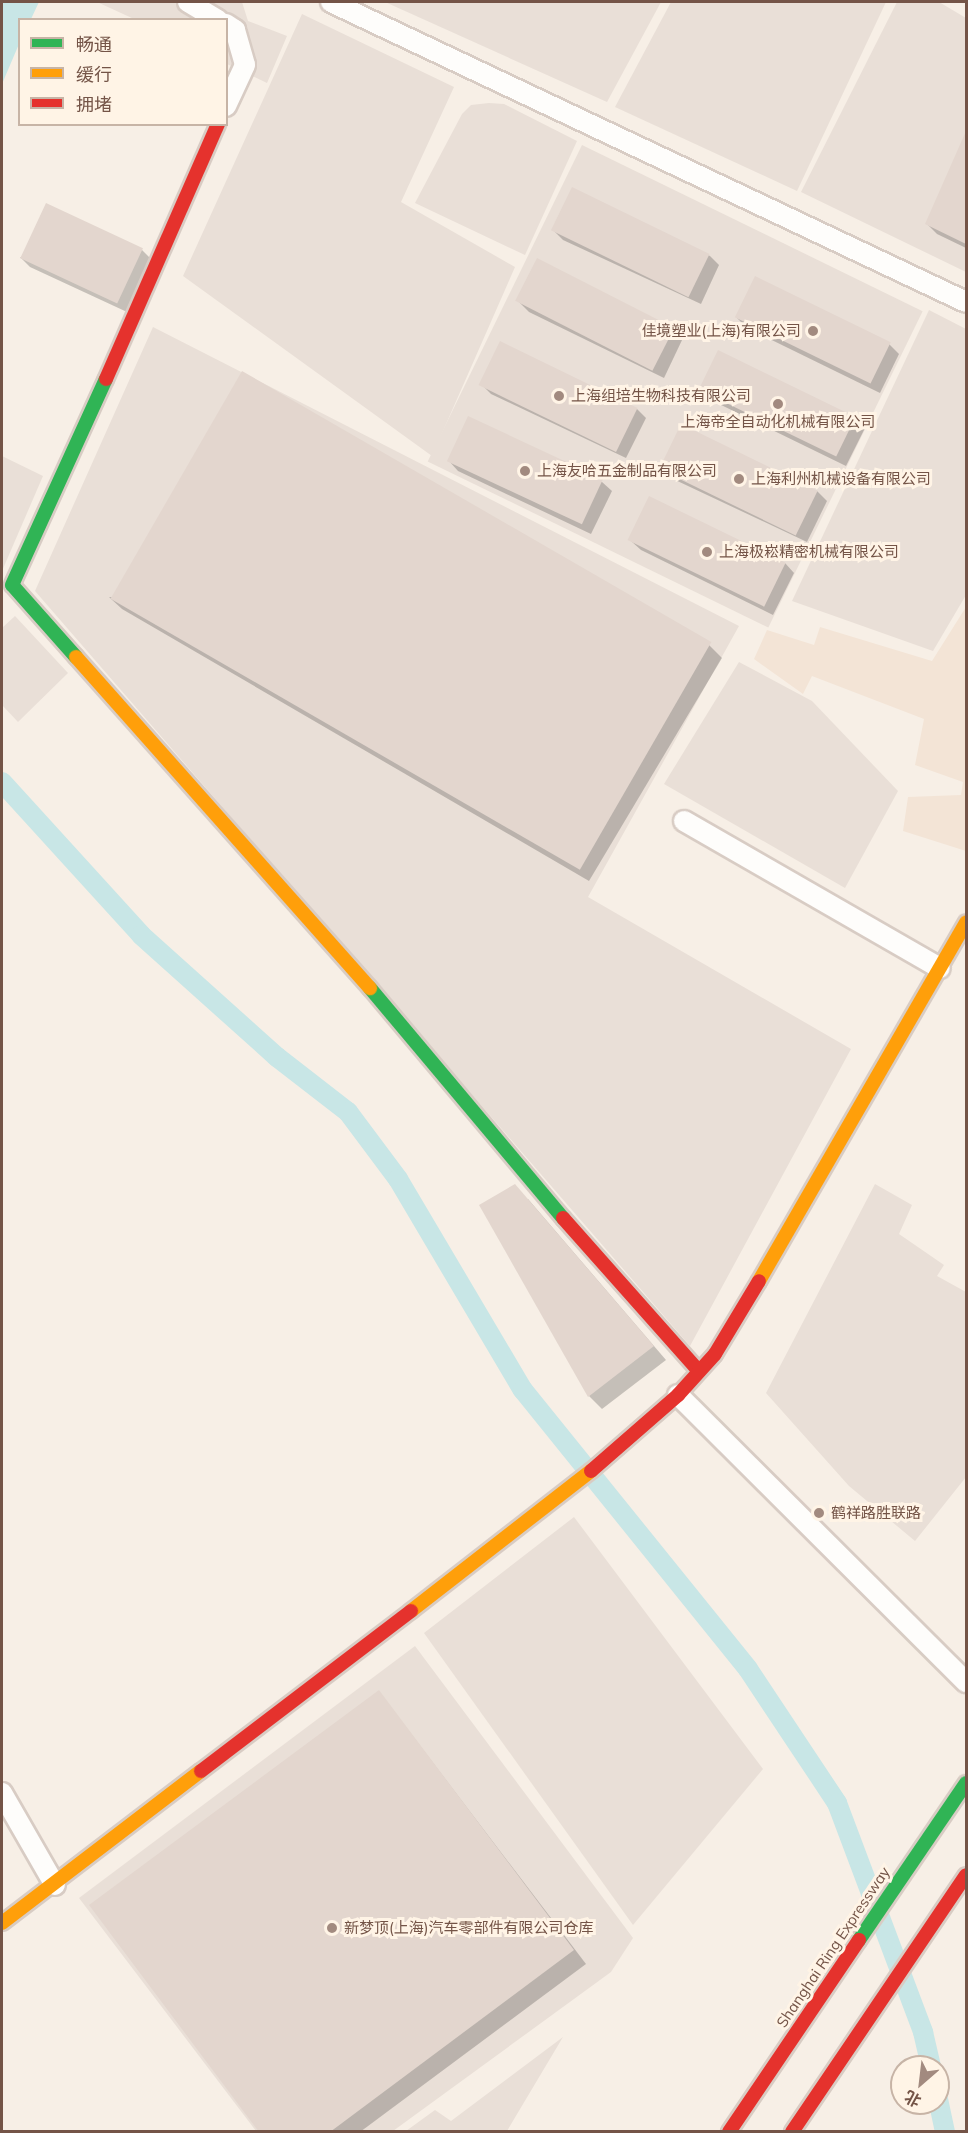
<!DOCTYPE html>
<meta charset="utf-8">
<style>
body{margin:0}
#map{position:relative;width:968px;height:2133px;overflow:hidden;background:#f7efe6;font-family:Mulish,"Noto Sans SC",sans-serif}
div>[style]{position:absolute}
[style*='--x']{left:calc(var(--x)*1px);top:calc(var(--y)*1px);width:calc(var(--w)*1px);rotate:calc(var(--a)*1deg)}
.residential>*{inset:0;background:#f3e4d6}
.industrial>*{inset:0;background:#e9dfd7;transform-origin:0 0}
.water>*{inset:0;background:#c8e6e6}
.shadow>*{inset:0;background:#0003}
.canal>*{height:20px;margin:-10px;padding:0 10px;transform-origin:10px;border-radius:10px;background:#c8e6e6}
.building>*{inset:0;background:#e3d6ce;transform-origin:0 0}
.roads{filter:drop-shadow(2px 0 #d8ccc4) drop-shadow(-2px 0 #d8ccc4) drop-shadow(0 2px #d8ccc4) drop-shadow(0 -2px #d8ccc4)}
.street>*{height:20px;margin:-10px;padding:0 10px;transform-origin:10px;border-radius:10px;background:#fefdfb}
.fast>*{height:14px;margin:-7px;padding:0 7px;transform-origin:7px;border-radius:7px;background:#30b455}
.slow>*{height:14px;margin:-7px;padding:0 7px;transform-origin:7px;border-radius:7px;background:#ff9f0a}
.jam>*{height:14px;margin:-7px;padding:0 7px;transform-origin:7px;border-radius:7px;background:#e5322d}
.dots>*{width:16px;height:16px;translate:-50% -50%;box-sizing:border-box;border:3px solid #fff4e6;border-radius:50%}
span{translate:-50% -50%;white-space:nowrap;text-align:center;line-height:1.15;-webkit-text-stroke:6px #fff4e6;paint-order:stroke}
.poi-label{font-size:15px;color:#745447}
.right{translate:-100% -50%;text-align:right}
.left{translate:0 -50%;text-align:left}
.street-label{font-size:15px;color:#745447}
.frame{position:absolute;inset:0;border:3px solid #745447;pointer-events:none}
.legend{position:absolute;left:18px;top:18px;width:210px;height:108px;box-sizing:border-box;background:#fff4e6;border:2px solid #c7b4a6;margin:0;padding:8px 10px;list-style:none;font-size:18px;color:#745447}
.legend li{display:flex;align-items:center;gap:12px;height:30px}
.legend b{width:30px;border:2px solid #c7b4a6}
.north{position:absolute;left:890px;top:2055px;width:60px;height:60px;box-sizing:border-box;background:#fff4e6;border:2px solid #c7b4a6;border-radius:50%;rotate:208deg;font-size:16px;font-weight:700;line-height:24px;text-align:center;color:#745447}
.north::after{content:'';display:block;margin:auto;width:21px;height:27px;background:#a28a7f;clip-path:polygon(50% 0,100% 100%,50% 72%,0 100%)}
</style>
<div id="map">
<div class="residential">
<i style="clip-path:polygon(966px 607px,966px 851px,903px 831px,908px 797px,961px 795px,963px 782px,915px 765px,924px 719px,812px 676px,803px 694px,754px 659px,767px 630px,814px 645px,820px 627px,932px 661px)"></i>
</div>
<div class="industrial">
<i style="clip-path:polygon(97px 2px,242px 2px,248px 21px,287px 36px,267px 83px,227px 64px,226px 20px,134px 19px)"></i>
<i style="clip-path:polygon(385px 2px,661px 2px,607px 102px)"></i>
<i style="clip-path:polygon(671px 2px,886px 2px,797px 191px,615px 107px)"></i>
<i style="clip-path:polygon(897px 2px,939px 2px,966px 18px,966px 272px,801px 192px)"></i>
<i style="clip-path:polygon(302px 14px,454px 87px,401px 202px,515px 267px,432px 456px,183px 276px)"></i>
<i style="clip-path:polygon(489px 103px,504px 104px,577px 141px,525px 255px,415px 203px,462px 114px,471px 105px)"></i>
<i style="left:582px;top:145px;width:379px;height:352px;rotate:26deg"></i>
<i style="clip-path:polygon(929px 310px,966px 329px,966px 595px,933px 651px,792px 601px)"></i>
<i style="clip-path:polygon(153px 327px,739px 626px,588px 897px,851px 1049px,690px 1346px,35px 591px)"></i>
<i style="clip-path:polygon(2px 456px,43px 476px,2px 571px)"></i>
<i style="clip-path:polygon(15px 616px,68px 673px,18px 722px,2px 705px,2px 628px)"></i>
<i style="clip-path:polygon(739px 662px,812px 701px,898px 791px,845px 888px,664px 784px)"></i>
<i style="clip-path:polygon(875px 1184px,912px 1205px,899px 1234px,944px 1265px,937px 1276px,966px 1292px,966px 1477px,915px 1541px,849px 1486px,766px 1393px)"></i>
<i style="clip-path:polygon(574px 1517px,763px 1769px,633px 1925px,424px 1633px)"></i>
<i style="clip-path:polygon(415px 1646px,633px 1938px,611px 1972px,393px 2131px,256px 2131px,79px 1898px)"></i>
<i style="clip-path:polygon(563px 2037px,507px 2131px,406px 2131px,435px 2110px,451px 2121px)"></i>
</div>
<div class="water">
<i style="clip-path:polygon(2px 2px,39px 2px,31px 19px,20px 20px,19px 44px,2px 84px)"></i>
</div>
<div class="shadow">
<i style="clip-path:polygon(966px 135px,966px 248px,937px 234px,927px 224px)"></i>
<i style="clip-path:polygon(573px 189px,710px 256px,719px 265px,701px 304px,563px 240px,554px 231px)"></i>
<i style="clip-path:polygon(142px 250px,152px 260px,127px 312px,30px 267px,20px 257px)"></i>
<i style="clip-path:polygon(519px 302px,674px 328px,683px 338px,664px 378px,529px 312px)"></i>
<i style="clip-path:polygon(737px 318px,889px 344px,899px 354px,880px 393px,747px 328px)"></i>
<i style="clip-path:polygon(481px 384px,637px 409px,646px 418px,626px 458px,491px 394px)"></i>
<i style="clip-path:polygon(701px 390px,855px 418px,865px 428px,846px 466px,711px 400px)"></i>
<i style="clip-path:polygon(449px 461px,602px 482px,612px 491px,591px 534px,458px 471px)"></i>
<i style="clip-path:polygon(661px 468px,817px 491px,827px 501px,807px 542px,671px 478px)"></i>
<i style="clip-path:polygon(631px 541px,785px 563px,794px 573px,773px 615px,641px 550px)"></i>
<i style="clip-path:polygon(109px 597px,709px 645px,722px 658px,589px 881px,122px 609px)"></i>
<i style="clip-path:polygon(528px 1199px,666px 1360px,602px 1409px,589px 1396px,481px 1205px)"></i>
<i style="clip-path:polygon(379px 1692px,586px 1964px,360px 2132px,261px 2132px)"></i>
</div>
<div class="canal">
<i style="--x:2;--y:782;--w:207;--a:47.7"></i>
<i style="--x:141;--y:935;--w:183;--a:41.9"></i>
<i style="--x:277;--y:1057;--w:90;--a:37.8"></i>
<i style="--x:348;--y:1112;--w:84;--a:53.3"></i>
<i style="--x:398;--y:1179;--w:245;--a:59.4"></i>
<i style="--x:523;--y:1390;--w:358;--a:51.1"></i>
<i style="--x:748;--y:1669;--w:161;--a:56.4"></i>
<i style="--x:837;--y:1803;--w:245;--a:69.4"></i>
<i style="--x:923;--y:2032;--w:36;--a:77"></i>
<i style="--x:938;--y:2099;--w:34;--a:78"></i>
</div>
<div class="building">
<i style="clip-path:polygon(966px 131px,966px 244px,925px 224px)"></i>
<i style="left:572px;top:187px;width:153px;height:48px;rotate:26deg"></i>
<i style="left:46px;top:203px;width:107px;height:61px;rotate:25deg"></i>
<i style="left:537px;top:258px;width:154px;height:48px;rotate:27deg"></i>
<i style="left:755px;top:276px;width:151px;height:46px;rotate:26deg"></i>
<i style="left:500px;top:341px;width:153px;height:49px;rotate:26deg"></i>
<i style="left:718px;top:350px;width:153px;height:44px;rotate:26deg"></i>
<i style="left:242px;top:371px;width:542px;height:263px;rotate:30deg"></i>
<i style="left:468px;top:416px;width:149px;height:50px;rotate:25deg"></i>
<i style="left:681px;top:424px;width:152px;height:50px;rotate:26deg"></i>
<i style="left:649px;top:496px;width:152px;height:49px;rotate:26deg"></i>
<i style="clip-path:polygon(515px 1184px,654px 1346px,588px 1397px,479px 1205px)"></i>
<i style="clip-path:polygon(379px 1690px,574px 1950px,330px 2132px,259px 2132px,89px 1905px)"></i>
</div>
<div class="roads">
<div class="street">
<i style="--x:188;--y:2;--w:35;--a:31"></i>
<i style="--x:331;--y:2;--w:702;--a:25.29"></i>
<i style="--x:226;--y:24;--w:11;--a:34"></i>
<i style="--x:235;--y:30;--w:36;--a:74"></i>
<i style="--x:245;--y:65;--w:45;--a:114.9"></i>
<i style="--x:684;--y:821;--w:295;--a:29.9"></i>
<i style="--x:678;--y:1395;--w:407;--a:44.9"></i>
<i style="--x:2;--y:1793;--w:106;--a:60.1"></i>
</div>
<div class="fast">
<i style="--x:76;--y:657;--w:96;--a:-131.6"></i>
<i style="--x:12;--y:585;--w:226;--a:-65.5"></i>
<i style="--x:370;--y:988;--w:300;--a:50"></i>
<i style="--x:859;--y:1940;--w:190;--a:-55.7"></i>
</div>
<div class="slow">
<i style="--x:76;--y:657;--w:443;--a:48.4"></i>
<i style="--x:759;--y:1281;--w:414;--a:-60"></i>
<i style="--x:411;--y:1611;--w:228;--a:-37.9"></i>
<i style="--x:2;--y:1923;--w:250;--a:-37.4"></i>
</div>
<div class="jam">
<i style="--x:106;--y:379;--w:279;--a:-66.3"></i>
<i style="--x:563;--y:1218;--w:205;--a:48.4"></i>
<i style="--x:591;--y:1471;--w:116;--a:-41.1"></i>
<i style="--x:678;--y:1395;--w:55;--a:-47.9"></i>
<i style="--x:715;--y:1354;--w:85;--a:-58.9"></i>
<i style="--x:201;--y:1771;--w:264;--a:-37.3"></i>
<i style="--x:729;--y:2132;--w:232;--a:-55.9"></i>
<i style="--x:792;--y:2132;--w:310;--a:-55.9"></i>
</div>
</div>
<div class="dots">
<i style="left:813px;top:331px;background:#a28a7f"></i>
<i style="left:559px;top:396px;background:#a28a7f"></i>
<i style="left:778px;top:404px;background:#a28a7f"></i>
<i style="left:525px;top:471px;background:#a28a7f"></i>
<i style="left:739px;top:479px;background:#a28a7f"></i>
<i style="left:707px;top:552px;background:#a28a7f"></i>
<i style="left:819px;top:1513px;background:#a28a7f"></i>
<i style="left:332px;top:1928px;background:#a28a7f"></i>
</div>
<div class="poi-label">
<span class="right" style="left:801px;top:331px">佳境塑业(上海)有限公司</span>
<span class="left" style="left:571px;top:396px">上海组培生物科技有限公司</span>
<span style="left:778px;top:422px">上海帝全自动化机械有限公司</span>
<span class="left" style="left:537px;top:471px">上海友哈五金制品有限公司</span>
<span class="left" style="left:751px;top:479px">上海利州机械设备有限公司</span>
<span class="left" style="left:719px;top:552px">上海极崧精密机械有限公司</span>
<span class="left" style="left:831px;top:1513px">鹤祥路胜联路</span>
<span class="left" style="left:344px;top:1928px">新梦顶(上海)汽车零部件有限公司仓库</span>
</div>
<div class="street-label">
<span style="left:833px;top:1947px;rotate:-56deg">Shanghai Ring Expressway</span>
</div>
<div class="frame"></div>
<ul class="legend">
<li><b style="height:8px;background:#30b455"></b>畅通</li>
<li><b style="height:8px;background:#ff9f0a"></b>缓行</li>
<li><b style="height:8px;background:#e5322d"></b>拥堵</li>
</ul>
<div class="north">北</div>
</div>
